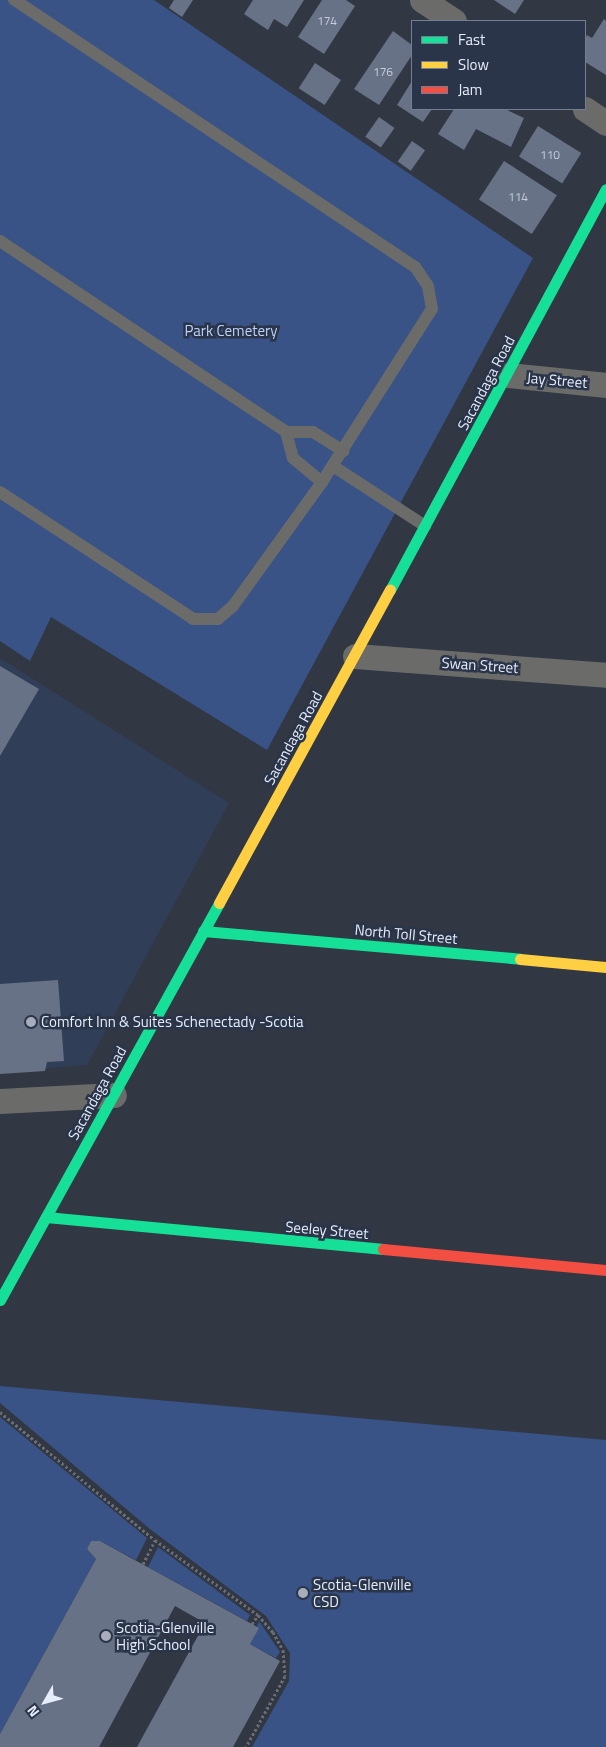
<!DOCTYPE html>
<style>
body{margin:0}
#map{position:relative;width:606px;height:1747px;overflow:hidden;background:#313743;font-family:"Titillium Web",sans-serif}
div>[style]{position:absolute}
[style*='--x']{left:calc(var(--x)*1px);top:calc(var(--y)*1px);width:calc(var(--w)*1px);rotate:calc(var(--a)*1deg)}
.built>*{inset:0;background:#313e57}
.green>*{inset:0;background:#395386}
.building>*{inset:0;background:#687286;transform-origin:0 0}
.path>*{height:3px;margin-top:-1.5px;transform-origin:0;background:repeating-linear-gradient(90deg,#6a6d71 0 2.5px,transparent 0 5px)}
.lane>*{height:12px;margin:-6px;padding:0 6px;transform-origin:6px;border-radius:6px;background:#6b6c6a}
.street>*{height:25px;margin:-12.5px;padding:0 12.5px;transform-origin:12.5px;border-radius:12.5px;background:#6b6c6a}
.fast>*{height:11px;margin:-5.5px;padding:0 5.5px;transform-origin:5.5px;border-radius:5.5px;background:#16e098}
.slow>*{height:11px;margin:-5.5px;padding:0 5.5px;transform-origin:5.5px;border-radius:5.5px;background:#ffcf43}
.jam>*{height:11px;margin:-5.5px;padding:0 5.5px;transform-origin:5.5px;border-radius:5.5px;background:#f24e42}
.dots>*{width:14px;height:14px;translate:-50% -50%;box-sizing:border-box;border:2px solid #2a354a;border-radius:50%}
span{translate:-50% -50%;white-space:nowrap;text-align:center;line-height:1.15;-webkit-text-stroke:5px #2a354a;paint-order:stroke}
.number-label{font-size:12px;color:#c6cede}
.number-label span{-webkit-text-stroke-width:0}
.park-label{font-size:15px;color:#bdd2fa}
.street-label{font-size:15px;color:#e6edfb}
.poi-label{font-size:15px;color:#e6edfb}
.left{translate:0 -50%;text-align:left}
.legend{position:absolute;left:411px;top:20px;width:175px;height:90px;box-sizing:border-box;background:#2a354a;border:1px solid #757f91;margin:0;padding:6px 9px;list-style:none;font-size:15px;color:#e6edfb}
.legend li{display:flex;align-items:center;gap:10px;height:25px}
.legend b{width:25px;border:1px solid #757f91}
.north{position:absolute;left:20px;top:1677px;width:50px;height:50px;-webkit-text-stroke:4px #2a354a;paint-order:stroke;rotate:232deg;font-size:14px;font-weight:700;line-height:20px;text-align:center;color:#e6edfb}
.north::after{content:'';display:block;margin:auto;width:18px;height:22px;background:#e6edfb;clip-path:polygon(50% 0,100% 100%,50% 72%,0 100%)}
</style>
<div id="map">
<div class="built">
<i style="clip-path:polygon(0 658px,229px 803px,87px 1065px,0 1072px)"></i>
</div>
<div class="green">
<i style="clip-path:polygon(0 0,154px 0,533px 258px,267px 750px,51px 617px,30px 661px,0 641px)"></i>
<i style="clip-path:polygon(0 1386px,606px 1440px,606px 1747px,252px 1747px,289px 1681px,290px 1653px,266px 1616px,150px 1529px,0 1403px)"></i>
<i style="clip-path:polygon(0 1417px,147px 1538px,136px 1560px,100px 1541px,91px 1541px,87px 1549px,96px 1559px,0 1734px)"></i>
<i style="clip-path:polygon(158px 1547px,250px 1615px,247px 1621px,148px 1567px)"></i>
<i style="clip-path:polygon(259px 1621px,280px 1652px,276px 1658px,250px 1644px)"></i>
</div>
<div class="building">
<i style="clip-path:polygon(174px 0,193px 0,182px 17px,169px 8px)"></i>
<i style="clip-path:polygon(253px 0,304px 0,287px 27px,274px 19px,268px 30px,244px 14px)"></i>
<i style="clip-path:polygon(322px 0,346px 0,355px 6px,324px 54px,298px 37px)"></i>
<i style="clip-path:polygon(494px 0,524px 0,515px 14px)"></i>
<i style="clip-path:polygon(604px 19px,606px 21px,606px 75px,585px 62px,585px 39px,587px 35px,592px 38px)"></i>
<i style="clip-path:polygon(393px 31px,412px 45px,412px 55px,379px 105px,354px 89px)"></i>
<i style="left:315px;top:63px;width:31px;height:30px;rotate:33deg"></i>
<i style="clip-path:polygon(412px 81px,412px 109px,432px 109px,423px 122px,397px 105px)"></i>
<i style="clip-path:polygon(454px 109px,505px 109px,524px 118px,511px 147px,476px 129px,464px 150px,438px 134px)"></i>
<i style="left:379px;top:117px;width:19px;height:24px;rotate:35deg"></i>
<i style="left:538px;top:126px;width:51px;height:36px;rotate:32deg"></i>
<i style="left:412px;top:141px;width:16px;height:25px;rotate:35deg"></i>
<i style="left:504px;top:161px;width:63px;height:46px;rotate:33deg"></i>
<i style="clip-path:polygon(0 666px,39px 689px,0 756px)"></i>
<i style="clip-path:polygon(58px 980px,64px 1061px,47px 1062px,45px 1071px,0 1074px,0 984px)"></i>
<i style="clip-path:polygon(91px 1541px,100px 1541px,259px 1628px,250px 1644px,280px 1661px,233px 1747px,137px 1747px,205px 1623px,175px 1606px,99px 1747px,0 1747px,0 1734px,96px 1559px,87px 1549px)"></i>
</div>
<div class="path">
<i style="--x:0;--y:1412;--w:201;--a:39.6"></i>
<i style="--x:155;--y:1540;--w:127;--a:36.1"></i>
<i style="--x:258;--y:1615;--w:23;--a:49"></i>
<i style="--x:273;--y:1632;--w:21;--a:61"></i>
<i style="--x:283;--y:1650;--w:26;--a:86"></i>
<i style="--x:285;--y:1676;--w:81;--a:118.8"></i>
<i style="--x:143;--y:1564;--w:27;--a:-63"></i>
<i style="--x:252;--y:1624;--w:11;--a:-56"></i>
</div>
<div class="lane">
<i style="--x:0;--y:241;--w:344;--a:33.7"></i>
<i style="--x:286;--y:432;--w:27;--a:0"></i>
<i style="--x:313;--y:432;--w:36;--a:32"></i>
<i style="--x:286;--y:432;--w:27;--a:75"></i>
<i style="--x:293;--y:458;--w:38;--a:40"></i>
<i style="--x:333;--y:466;--w:110;--a:33.1"></i>
<i style="--x:0;--y:492;--w:231;--a:33.3"></i>
<i style="--x:193;--y:619;--w:25;--a:0"></i>
<i style="--x:218;--y:619;--w:20;--a:-41"></i>
<i style="--x:233;--y:606;--w:153;--a:-54.3"></i>
<i style="--x:322;--y:482;--w:205;--a:-57.6"></i>
<i style="--x:432;--y:309;--w:23;--a:-100"></i>
<i style="--x:428;--y:286;--w:23;--a:-124"></i>
<i style="--x:415;--y:267;--w:482;--a:-146.3"></i>
</div>
<div class="street">
<i style="--x:422;--y:0;--w:38;--a:33"></i>
<i style="--x:585;--y:109;--w:25;--a:34"></i>
<i style="--x:508;--y:375;--w:99;--a:5.8"></i>
<i style="--x:355;--y:656;--w:252;--a:4.3"></i>
<i style="--x:0;--y:1101;--w:114;--a:-3"></i>
</div>
<div class="fast">
<i style="--x:390;--y:590;--w:455;--a:-61.7"></i>
<i style="--x:203;--y:931;--w:318;--a:5"></i>
<i style="--x:46;--y:1217;--w:339;--a:5.4"></i>
<i style="--x:0;--y:1300;--w:453;--a:-61.1"></i>
</div>
<div class="slow">
<i style="--x:219;--y:903;--w:357;--a:-61.4"></i>
<i style="--x:520;--y:959;--w:86;--a:5.3"></i>
</div>
<div class="jam">
<i style="--x:383;--y:1249;--w:224;--a:5.4"></i>
</div>
<div class="dots">
<i style="left:31px;top:1022px;background:#a7adbb"></i>
<i style="left:303px;top:1593px;background:#a7adbb"></i>
<i style="left:106px;top:1636px;background:#a7adbb"></i>
</div>
<div class="number-label">
<span style="left:327px;top:21px">174</span>
<span style="left:383px;top:72px">176</span>
<span style="left:550px;top:155px">110</span>
<span style="left:518px;top:197px">114</span>
</div>
<div class="park-label">
<span style="left:231px;top:331px">Park Cemetery</span>
</div>
<div class="street-label">
<span style="left:557px;top:380px;rotate:5deg">Jay Street</span>
<span style="left:486px;top:383px;rotate:-62deg">Sacandaga Road</span>
<span style="left:480px;top:665px;rotate:4deg">Swan Street</span>
<span style="left:293px;top:738px;rotate:-61deg">Sacandaga Road</span>
<span style="left:406px;top:934px;rotate:5deg">North Toll Street</span>
<span style="left:97px;top:1093px;rotate:-61deg">Sacandaga Road</span>
<span style="left:327px;top:1230px;rotate:5deg">Seeley Street</span>
</div>
<div class="poi-label">
<span class="left" style="left:41px;top:1022px">Comfort Inn &amp; Suites Schenectady -Scotia</span>
<span class="left" style="left:313px;top:1593px">Scotia-Glenville<br>CSD</span>
<span class="left" style="left:116px;top:1636px">Scotia-Glenville<br>High School</span>
</div>
<ul class="legend">
<li><b style="height:6px;background:#16e098"></b>Fast</li>
<li><b style="height:6px;background:#ffcf43"></b>Slow</li>
<li><b style="height:6px;background:#f24e42"></b>Jam</li>
</ul>
<div class="north">N</div>
</div>
